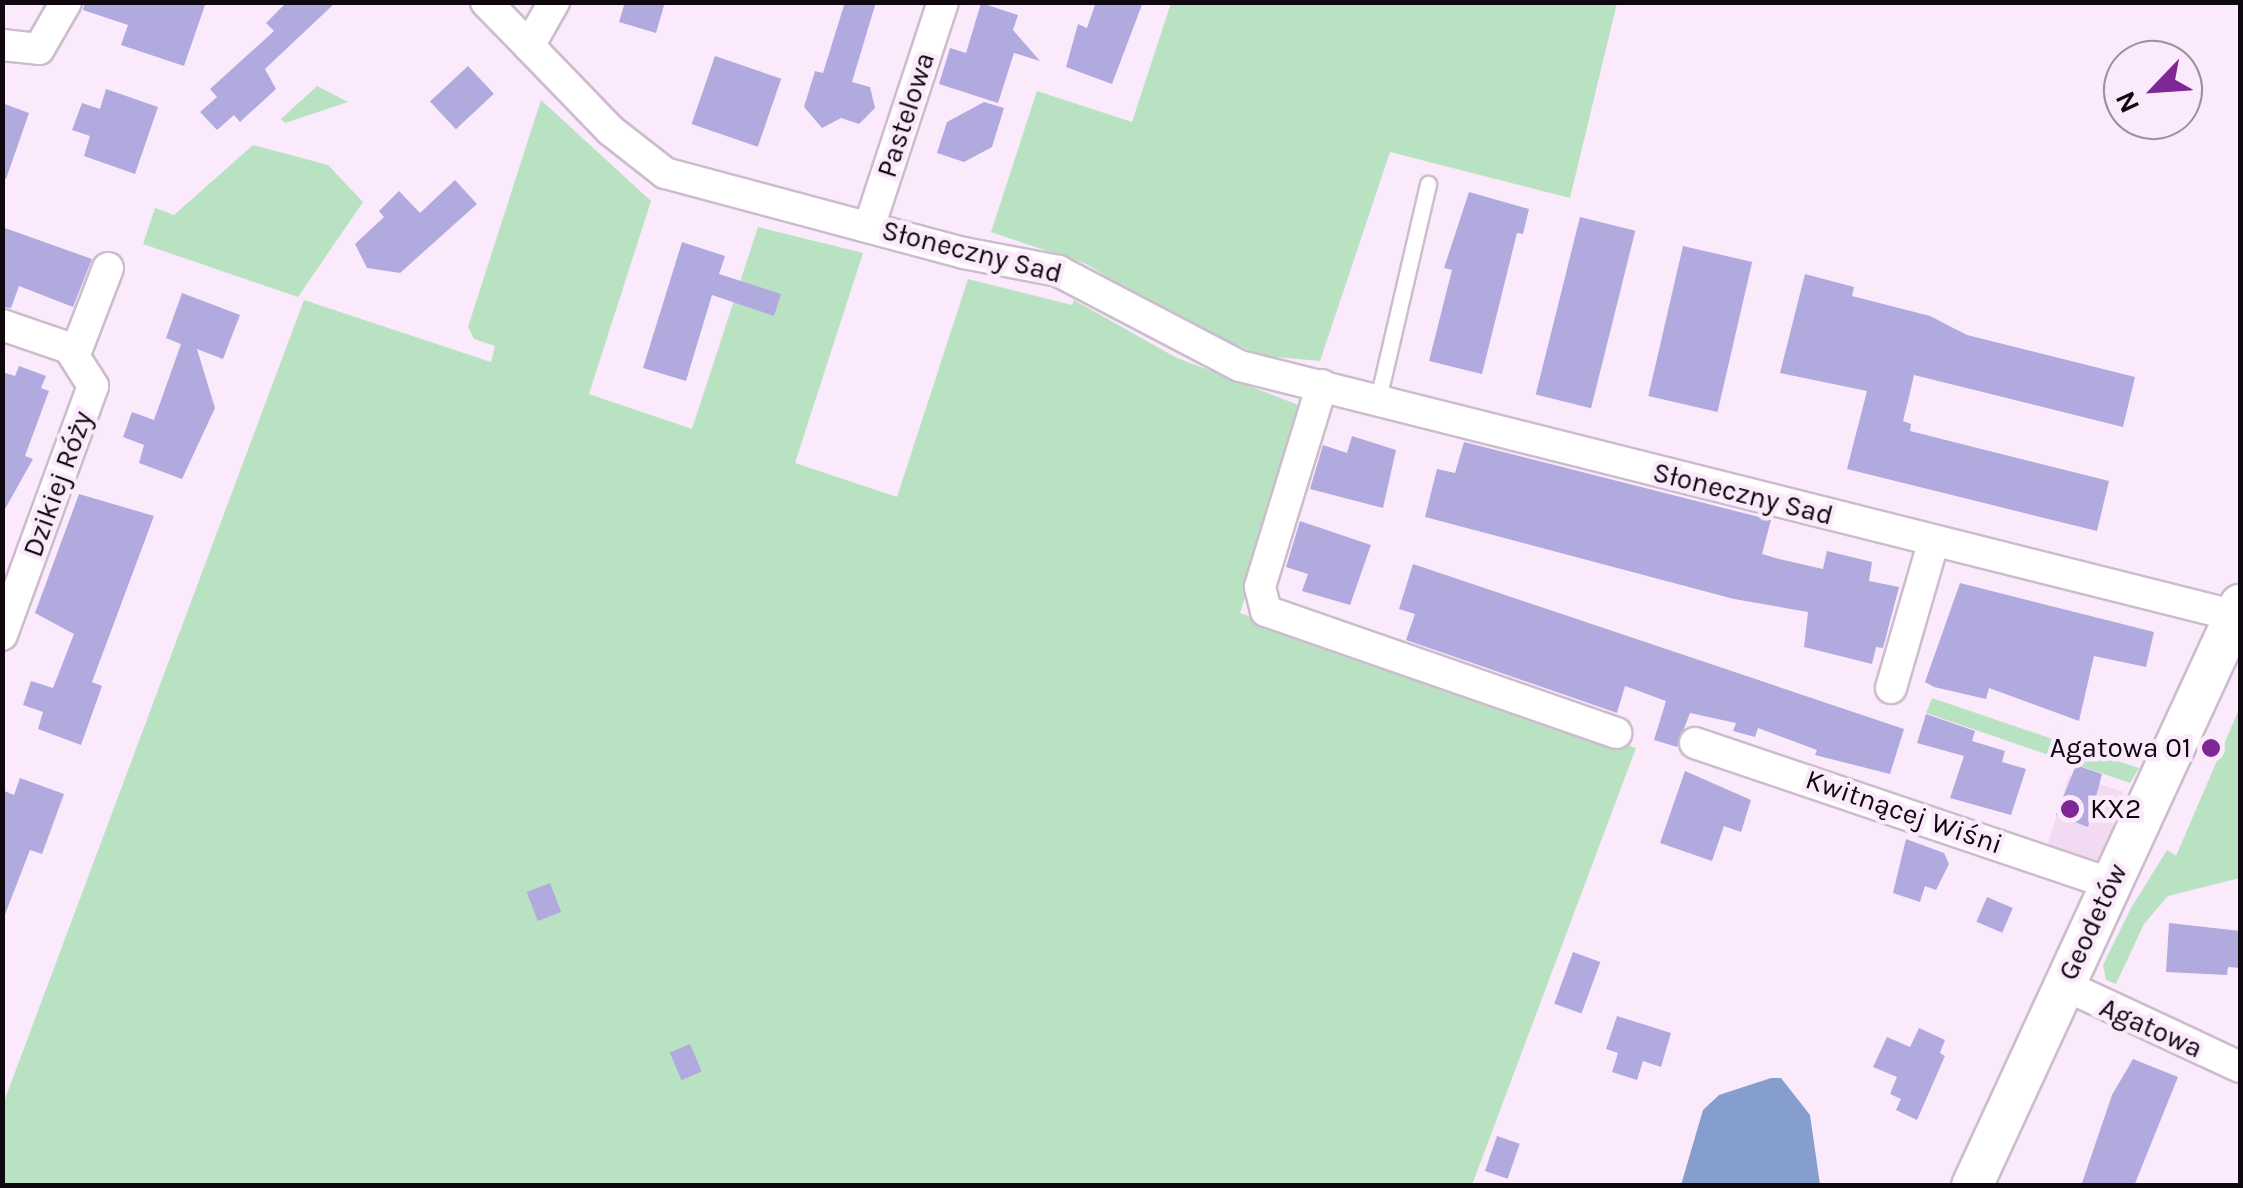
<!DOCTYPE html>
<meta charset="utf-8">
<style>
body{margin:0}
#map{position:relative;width:2243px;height:1188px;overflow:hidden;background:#fbeafb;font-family:Karla,sans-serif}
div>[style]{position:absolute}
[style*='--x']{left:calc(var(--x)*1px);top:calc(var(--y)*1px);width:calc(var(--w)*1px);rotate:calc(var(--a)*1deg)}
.built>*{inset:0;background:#f2dbf2;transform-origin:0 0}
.green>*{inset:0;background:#b9e2c3}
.water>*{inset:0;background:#859ecd}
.building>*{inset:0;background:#b0aadf;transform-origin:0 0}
.roads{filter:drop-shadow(2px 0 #cdbccd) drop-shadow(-2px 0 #cdbccd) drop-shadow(0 2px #cdbccd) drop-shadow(0 -2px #cdbccd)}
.lane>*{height:15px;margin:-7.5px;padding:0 7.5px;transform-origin:7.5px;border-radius:7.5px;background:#fff}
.street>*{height:30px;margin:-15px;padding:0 15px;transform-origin:15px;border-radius:15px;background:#fff}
.secondary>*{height:40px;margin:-20px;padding:0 20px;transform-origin:20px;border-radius:20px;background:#fff}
.dots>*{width:28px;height:28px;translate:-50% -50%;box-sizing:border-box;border:5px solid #fbeafb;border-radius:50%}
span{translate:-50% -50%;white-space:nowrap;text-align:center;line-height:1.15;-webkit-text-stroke:9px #fbeafb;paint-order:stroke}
.street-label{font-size:28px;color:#0f090f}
.poi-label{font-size:28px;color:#0f090f}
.right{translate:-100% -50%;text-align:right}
.left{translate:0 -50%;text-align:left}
.frame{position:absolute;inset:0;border:5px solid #0f090f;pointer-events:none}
.north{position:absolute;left:2103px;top:40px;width:100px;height:100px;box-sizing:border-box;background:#fbeafb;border:2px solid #9d909d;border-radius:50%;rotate:245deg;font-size:28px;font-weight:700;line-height:40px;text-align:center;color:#0f090f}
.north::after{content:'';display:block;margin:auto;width:35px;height:45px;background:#7f2795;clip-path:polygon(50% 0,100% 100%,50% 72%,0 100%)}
</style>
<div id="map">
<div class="built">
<i style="left:2069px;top:775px;width:57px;height:74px;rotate:17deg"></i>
</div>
<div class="green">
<i style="clip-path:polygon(1171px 3px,1617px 3px,1570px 198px,1390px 152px,1320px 361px,1264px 356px,1187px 325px,1086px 264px,991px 232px,1037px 91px,1132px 122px)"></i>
<i style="clip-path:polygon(317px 86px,348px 102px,285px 123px,281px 119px)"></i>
<i style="clip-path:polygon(541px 100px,651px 201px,589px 394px,692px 429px,758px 227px,863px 253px,795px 463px,897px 497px,968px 279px,1072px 305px,1074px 300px,1175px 357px,1306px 408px,1240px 613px,1636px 748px,1472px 1185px,3px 1185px,2px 1107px,304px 300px,491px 362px,495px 346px,474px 339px,468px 327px)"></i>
<i style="clip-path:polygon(253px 145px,328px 165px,363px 202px,298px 297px,143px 244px,155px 208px,174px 215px)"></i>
<i style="clip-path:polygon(1932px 698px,2126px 764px,2139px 768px,2130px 783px,1926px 713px)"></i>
<i style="clip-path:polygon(2240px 707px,2240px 878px,2168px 896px,2144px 924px,2116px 984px,2106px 980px,2103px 965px,2131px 908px,2167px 850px,2176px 856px)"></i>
</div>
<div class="water">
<i style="clip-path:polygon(1771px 1078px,1781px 1078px,1810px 1115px,1820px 1185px,1681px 1185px,1703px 1110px,1719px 1095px)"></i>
</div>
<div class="building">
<i style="clip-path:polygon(85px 2px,206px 2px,184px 66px,121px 45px,128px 25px,83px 10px)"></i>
<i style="clip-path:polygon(287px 2px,336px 2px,265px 69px,276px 89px,240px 122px,234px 115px,217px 130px,200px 112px,217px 97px,210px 89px,274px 31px,266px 23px)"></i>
<i style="clip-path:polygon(625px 2px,665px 2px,656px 33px,619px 22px)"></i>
<i style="clip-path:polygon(845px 2px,876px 2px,852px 82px,870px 87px,875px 108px,859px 124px,841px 118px,822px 128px,804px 107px,815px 71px,823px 73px)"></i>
<i style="clip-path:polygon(1096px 2px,1143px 2px,1112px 84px,1066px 67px,1078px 24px,1087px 28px)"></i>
<i style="clip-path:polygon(981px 3px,1018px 15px,1013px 30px,1040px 61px,1014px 53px,998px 103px,939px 84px,950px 48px,966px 53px)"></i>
<i style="left:715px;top:56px;width:70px;height:72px;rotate:19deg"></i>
<i style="left:468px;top:66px;width:38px;height:52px;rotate:47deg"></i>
<i style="clip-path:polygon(106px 89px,158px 107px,135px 174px,84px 156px,90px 136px,72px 130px,82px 103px,100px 109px)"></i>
<i style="clip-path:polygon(984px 102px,1004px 108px,992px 147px,964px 162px,937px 153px,947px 122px)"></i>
<i style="clip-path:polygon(2px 103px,29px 113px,6px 179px,2px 178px)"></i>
<i style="clip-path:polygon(455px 180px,477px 204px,400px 273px,367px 268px,355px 244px,384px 217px,379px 211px,399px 191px,420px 213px)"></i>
<i style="clip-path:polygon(1469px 192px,1529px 209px,1523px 234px,1517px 233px,1482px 374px,1429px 361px,1452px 270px,1444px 268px)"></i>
<i style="left:1580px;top:217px;width:57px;height:183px;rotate:14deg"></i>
<i style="clip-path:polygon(2px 227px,92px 259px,73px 307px,19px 286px,11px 308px,2px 307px)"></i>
<i style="clip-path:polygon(682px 242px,725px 256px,719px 274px,781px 294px,774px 316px,712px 295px,686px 381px,643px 368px)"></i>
<i style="left:1683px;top:246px;width:71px;height:154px;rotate:13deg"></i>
<i style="clip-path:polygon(1805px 274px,1854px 287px,1852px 296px,1930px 316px,1967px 335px,2135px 377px,2123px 427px,1914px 375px,1909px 397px,1903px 421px,1911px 424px,1910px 431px,2109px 481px,2097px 531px,1847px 469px,1867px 391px,1780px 373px)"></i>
<i style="clip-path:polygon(182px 293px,240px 315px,223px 359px,197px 349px,215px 408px,182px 479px,139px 463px,144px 445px,123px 437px,132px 412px,154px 420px,181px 344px,166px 338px)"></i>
<i style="clip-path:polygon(19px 366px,46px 376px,41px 388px,49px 391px,25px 456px,33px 459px,5px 509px,2px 372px,15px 376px)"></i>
<i style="clip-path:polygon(1352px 436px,1396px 450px,1383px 508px,1310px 489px,1323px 445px,1347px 453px)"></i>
<i style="clip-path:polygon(1464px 442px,1771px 520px,1762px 554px,1779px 559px,1823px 569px,1827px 551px,1872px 562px,1869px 581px,1899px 587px,1883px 648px,1876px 647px,1872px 664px,1804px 647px,1808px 612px,1734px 599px,1425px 517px,1437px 469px,1455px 473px)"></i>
<i style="clip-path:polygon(79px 494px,154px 516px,92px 682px,102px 686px,81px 745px,38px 729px,43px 712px,23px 705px,31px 681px,53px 688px,74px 634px,35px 613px)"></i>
<i style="clip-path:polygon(1300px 521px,1371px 545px,1350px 605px,1302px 591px,1308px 574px,1286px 567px)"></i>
<i style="clip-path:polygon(1413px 564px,1904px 729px,1890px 774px,1815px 755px,1817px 750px,1758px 728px,1755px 737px,1733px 731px,1736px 723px,1690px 713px,1677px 747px,1654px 740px,1666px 701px,1625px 686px,1617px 713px,1406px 640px,1415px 614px,1399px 609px)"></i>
<i style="clip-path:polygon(1960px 583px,2154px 632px,2146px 667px,2094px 656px,2079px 721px,1989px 688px,1986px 699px,1934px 687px,1925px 682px)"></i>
<i style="clip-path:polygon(1926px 714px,1975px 731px,1972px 741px,2005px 751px,2002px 762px,2026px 769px,2011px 815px,1950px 798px,1964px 756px,1917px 743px)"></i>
<i style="clip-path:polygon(2076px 765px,2102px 774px,2088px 827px,2056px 815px)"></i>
<i style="clip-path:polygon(1685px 771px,1751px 800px,1741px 832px,1724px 826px,1712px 861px,1660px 843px)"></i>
<i style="clip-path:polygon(20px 778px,64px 794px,42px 854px,30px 850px,4px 917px,2px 790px,14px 795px)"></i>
<i style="clip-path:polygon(1906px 839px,1944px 853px,1949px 864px,1936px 890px,1925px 886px,1920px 902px,1893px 893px)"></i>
<i style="left:550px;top:883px;width:31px;height:25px;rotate:69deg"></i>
<i style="left:1987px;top:897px;width:28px;height:27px;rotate:23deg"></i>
<i style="clip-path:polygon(2169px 923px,2240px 931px,2240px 968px,2228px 967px,2227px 975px,2166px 972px)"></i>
<i style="left:1573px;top:952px;width:29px;height:55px;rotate:20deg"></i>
<i style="clip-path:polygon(1617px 1016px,1671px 1033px,1661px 1067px,1643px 1061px,1637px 1080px,1612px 1072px,1618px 1053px,1606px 1049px)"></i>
<i style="clip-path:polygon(1919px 1028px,1945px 1040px,1940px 1053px,1945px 1056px,1917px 1120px,1896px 1110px,1901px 1099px,1890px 1094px,1897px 1077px,1873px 1067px,1887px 1037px,1910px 1047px)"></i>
<i style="left:690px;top:1044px;width:30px;height:22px;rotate:67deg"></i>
<i style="clip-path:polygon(2133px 1059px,2178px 1077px,2134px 1186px,2081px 1186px,2112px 1095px)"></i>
<i style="left:1497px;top:1136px;width:24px;height:37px;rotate:19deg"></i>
</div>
<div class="roads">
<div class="lane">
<i style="--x:1378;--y:399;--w:221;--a:-76.9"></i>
</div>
<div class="street">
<i style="--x:486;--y:2;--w:62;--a:45.7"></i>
<i style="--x:529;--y:46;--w:51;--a:-60.4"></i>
<i style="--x:2;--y:45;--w:37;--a:6"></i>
<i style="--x:39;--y:49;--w:54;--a:-60.1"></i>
<i style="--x:529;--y:46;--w:117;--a:46"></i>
<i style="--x:610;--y:130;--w:70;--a:38"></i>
<i style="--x:665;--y:173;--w:310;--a:15"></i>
<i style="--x:964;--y:253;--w:96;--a:10.8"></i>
<i style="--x:1058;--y:271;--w:205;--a:27.6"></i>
<i style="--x:1240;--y:366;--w:1027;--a:14.09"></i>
<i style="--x:869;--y:227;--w:237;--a:-71.8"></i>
<i style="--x:2;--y:325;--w:71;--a:18.9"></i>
<i style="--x:69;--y:348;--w:45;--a:57.7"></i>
<i style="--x:93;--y:386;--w:265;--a:110.1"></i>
<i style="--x:75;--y:354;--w:92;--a:-69"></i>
<i style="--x:1322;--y:385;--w:211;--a:107.1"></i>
<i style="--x:1260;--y:587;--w:25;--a:76"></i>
<i style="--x:1266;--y:611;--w:371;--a:19.2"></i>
<i style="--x:1891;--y:688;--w:151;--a:-73.8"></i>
<i style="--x:1695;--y:743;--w:439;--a:18.7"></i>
<i style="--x:2064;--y:985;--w:194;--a:25"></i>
</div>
<div class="secondary">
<i style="--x:1972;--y:1186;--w:640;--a:-65.24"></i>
</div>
</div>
<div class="dots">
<i style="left:2211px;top:748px;background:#7f2795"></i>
<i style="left:2070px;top:809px;background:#7f2795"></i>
</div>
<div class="street-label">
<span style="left:906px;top:115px;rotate:-72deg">Pastelowa</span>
<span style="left:972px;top:252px;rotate:14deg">Słoneczny Sad</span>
<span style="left:58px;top:484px;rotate:-70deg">Dzikiej Róży</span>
<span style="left:1743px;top:494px;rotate:14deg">Słoneczny Sad</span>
<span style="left:1904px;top:812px;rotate:19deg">Kwitnącej Wiśni</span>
<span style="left:2093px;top:922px;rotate:-65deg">Geodetów</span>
<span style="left:2151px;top:1028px;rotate:24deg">Agatowa</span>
</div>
<div class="poi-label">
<span class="right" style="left:2191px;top:748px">Agatowa 01</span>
<span class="left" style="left:2090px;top:809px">KX2</span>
</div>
<div class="frame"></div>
<div class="north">N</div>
</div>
